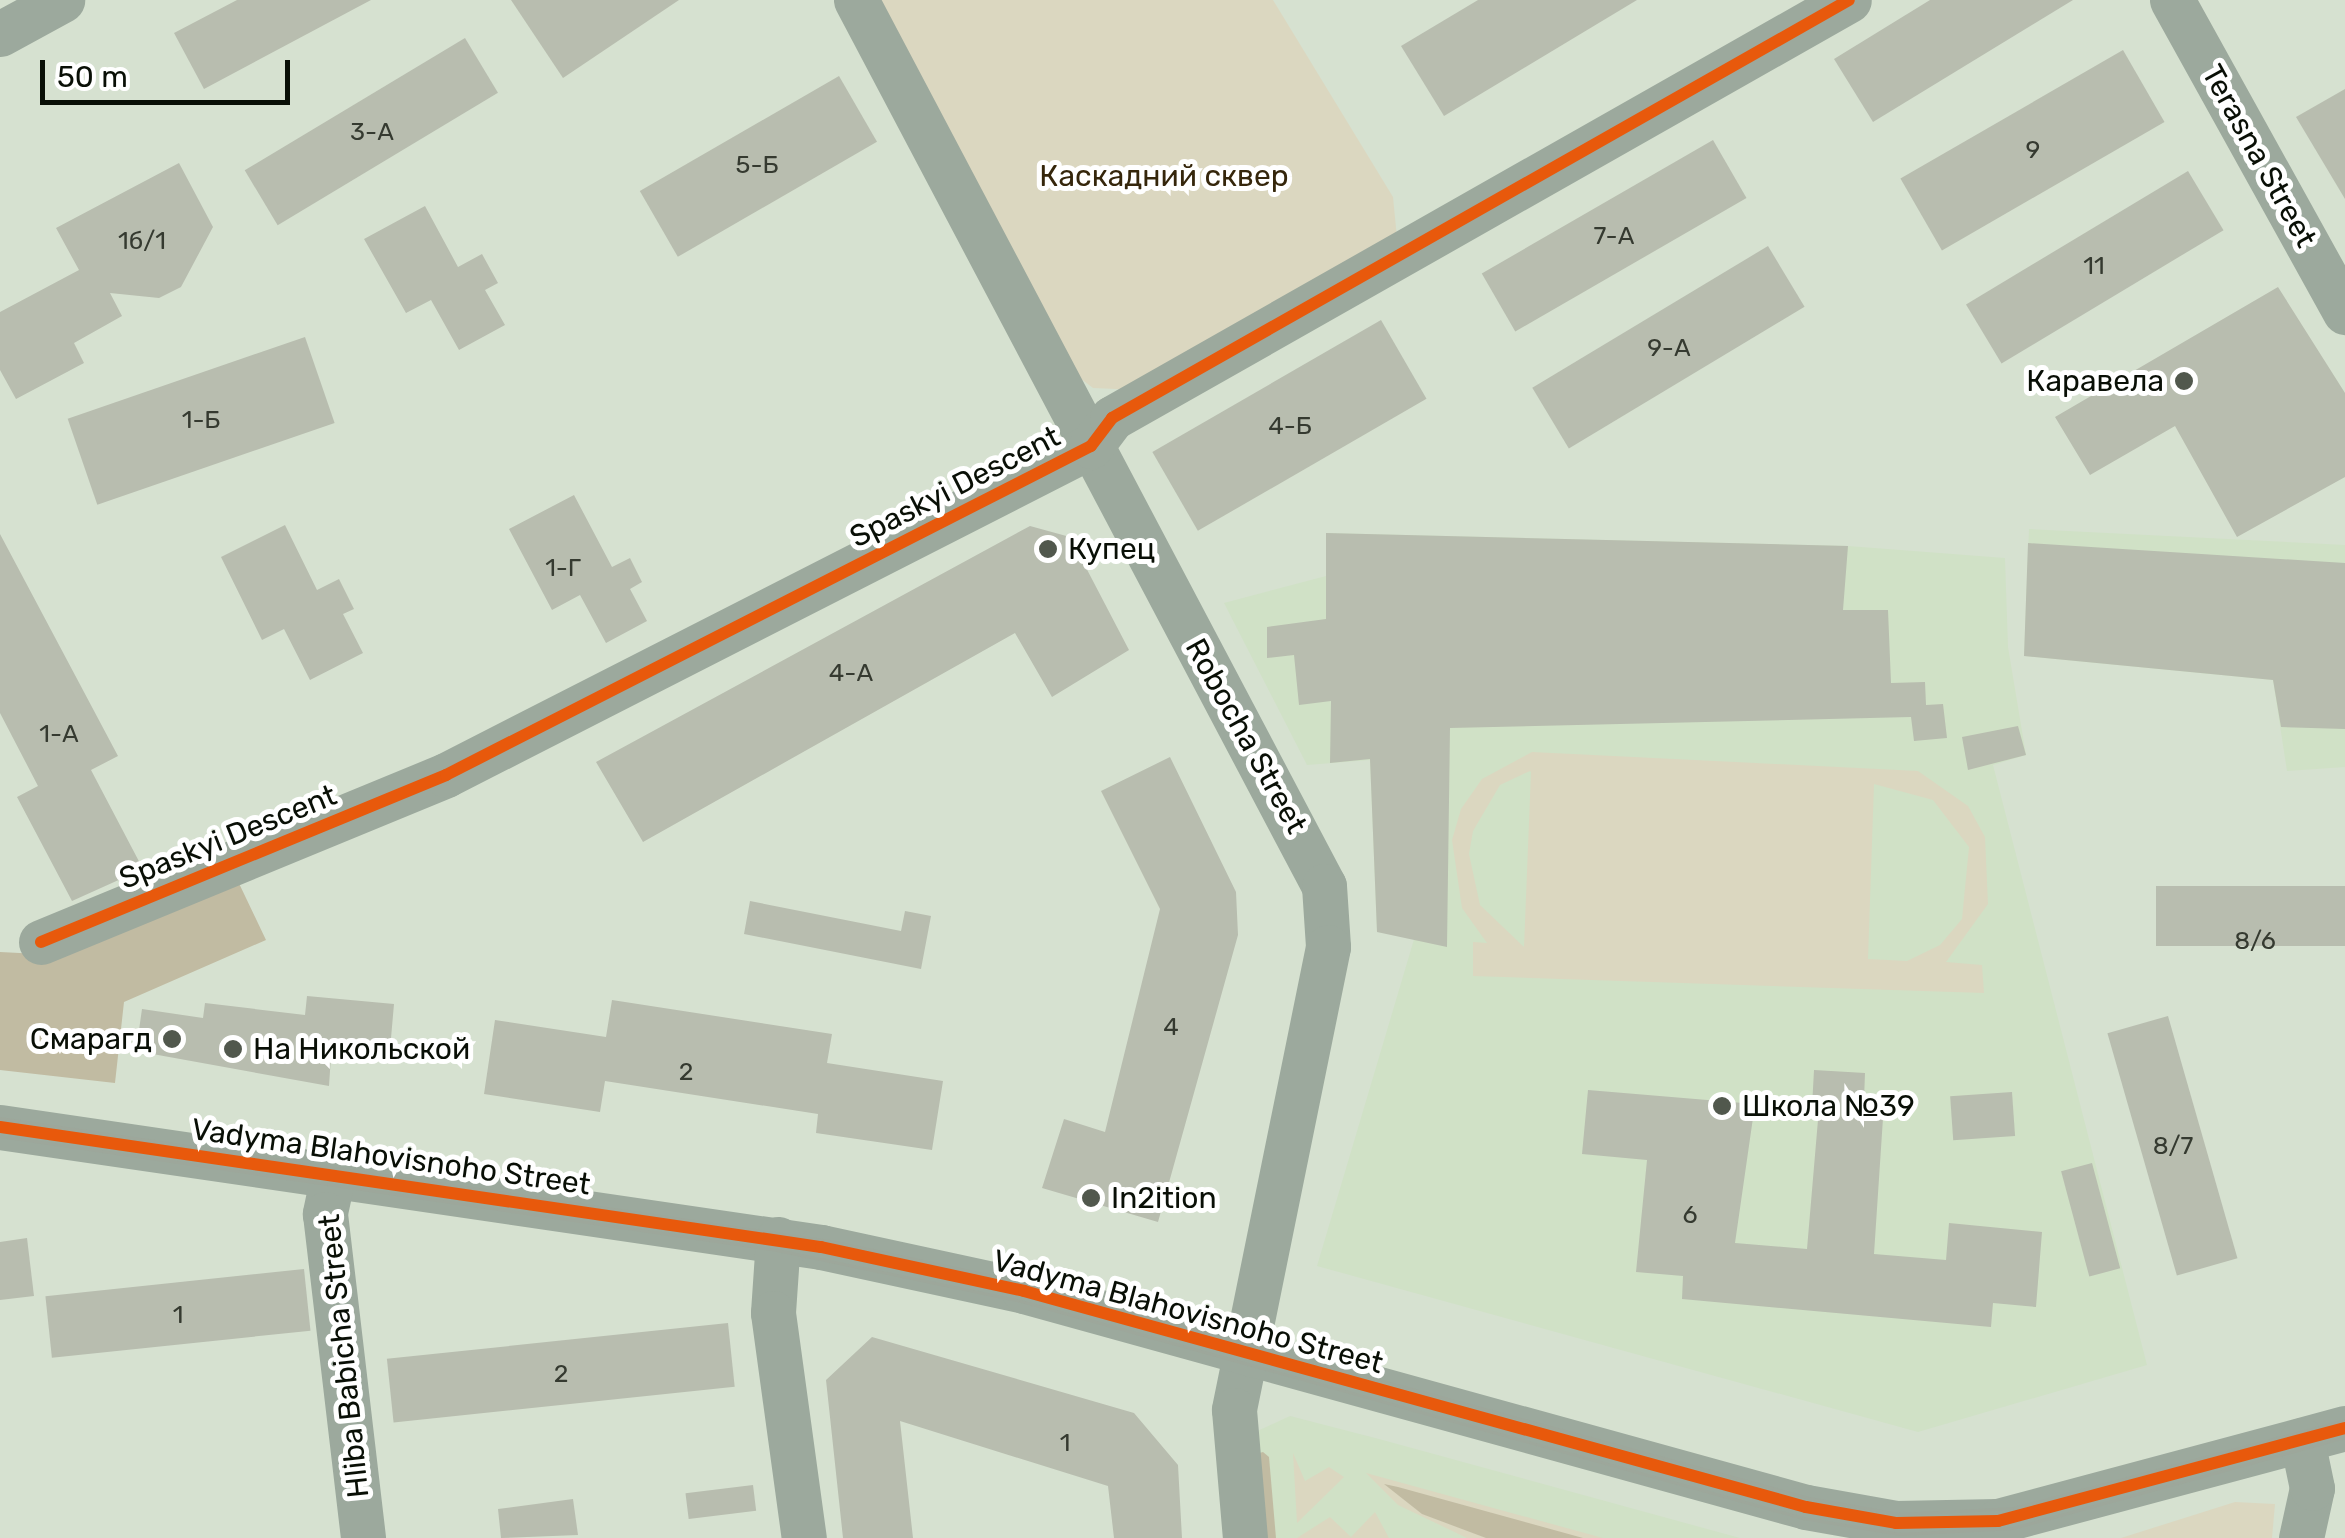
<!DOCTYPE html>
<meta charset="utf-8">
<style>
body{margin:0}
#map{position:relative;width:2345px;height:1538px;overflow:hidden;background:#d6e1d0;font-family:Rubik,sans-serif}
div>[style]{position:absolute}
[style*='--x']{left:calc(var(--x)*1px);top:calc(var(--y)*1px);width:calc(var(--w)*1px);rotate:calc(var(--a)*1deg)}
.built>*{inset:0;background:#d0e1c6}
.green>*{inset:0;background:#dbd7c0}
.forest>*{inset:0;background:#c1bba2}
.building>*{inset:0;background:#b8bdaf;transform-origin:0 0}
.minor>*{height:45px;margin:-22.5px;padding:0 22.5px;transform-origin:22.5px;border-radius:22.5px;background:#9ca99d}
.tram>*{height:2.5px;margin:-1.25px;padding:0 1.25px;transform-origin:1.25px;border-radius:1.25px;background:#9da79b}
.cycleway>*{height:12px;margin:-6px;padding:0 6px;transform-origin:6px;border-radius:6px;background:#e8590c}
.dots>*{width:28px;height:28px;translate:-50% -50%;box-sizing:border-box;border:5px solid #fff;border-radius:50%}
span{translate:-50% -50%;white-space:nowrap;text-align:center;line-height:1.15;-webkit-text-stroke:10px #fff;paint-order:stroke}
.number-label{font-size:25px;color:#353a30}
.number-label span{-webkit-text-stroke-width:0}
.street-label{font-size:30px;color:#090f06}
.park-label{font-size:30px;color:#35260b}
.poi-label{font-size:30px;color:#090f06}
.right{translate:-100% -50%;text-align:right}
.left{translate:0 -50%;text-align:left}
.scale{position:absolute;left:40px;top:60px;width:250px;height:45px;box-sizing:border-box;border:5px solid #090f06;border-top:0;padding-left:12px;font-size:30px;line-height:35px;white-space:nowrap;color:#090f06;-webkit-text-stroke:8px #fff;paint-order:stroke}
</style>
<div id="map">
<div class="built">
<i style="clip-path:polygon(2029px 529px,2345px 545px,2345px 767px,2287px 771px,2273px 680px,2024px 656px)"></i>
<i style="clip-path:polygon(1326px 533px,1848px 546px,2005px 558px,2008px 647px,2026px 755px,1993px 765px,2147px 1365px,1918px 1432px,1317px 1266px,1415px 936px,1377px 932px,1370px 760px,1307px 765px,1224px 603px,1326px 576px)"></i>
<i style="clip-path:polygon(1290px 1416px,1379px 1439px,1740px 1538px,1259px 1538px,1251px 1434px)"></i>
</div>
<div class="green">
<i style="clip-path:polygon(868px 0,1273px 0,1393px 197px,1397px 238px,1139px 390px,1093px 388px,1071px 371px)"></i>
<i style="clip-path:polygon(evenodd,1532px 752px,1918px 771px,1968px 806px,1985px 837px,1988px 904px,1946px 962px,1982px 965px,1984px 993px,1473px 976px,1473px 942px,1487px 943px,1462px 908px,1452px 840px,1461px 809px,1482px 779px,1532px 752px,1530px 771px,1531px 772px,1524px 947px,1480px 905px,1469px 854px,1473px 831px,1500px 785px,1530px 771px,1532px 752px,1874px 784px,1933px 800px,1969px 847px,1962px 919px,1940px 945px,1907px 961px,1868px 959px,1874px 784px)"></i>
<i style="clip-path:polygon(1293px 1453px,1305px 1481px,1329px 1467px,1344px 1477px,1297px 1523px)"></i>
<i style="clip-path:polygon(1366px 1473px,1603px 1538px,1467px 1538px,1398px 1505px)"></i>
<i style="clip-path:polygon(2235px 1502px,2275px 1504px,2272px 1538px,2121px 1538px)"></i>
<i style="clip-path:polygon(1375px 1512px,1389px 1538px,1297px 1538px,1330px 1517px,1351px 1537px)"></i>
</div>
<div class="forest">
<i style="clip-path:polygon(235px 875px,266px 940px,124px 1002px,115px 1083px,0 1070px,0 952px,39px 954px)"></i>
<i style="clip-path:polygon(1263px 1452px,1269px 1457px,1276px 1538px,1264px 1538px,1252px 1455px)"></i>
<i style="clip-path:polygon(1384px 1484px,1398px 1487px,1583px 1538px,1486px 1538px,1422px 1514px)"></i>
</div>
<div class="building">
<i style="clip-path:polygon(237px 0,371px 0,204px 89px,174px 33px)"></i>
<i style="clip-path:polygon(511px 0,679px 0,563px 78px)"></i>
<i style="clip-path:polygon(1478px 0,1637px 0,1444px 116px,1401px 46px)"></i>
<i style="clip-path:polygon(1930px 0,2073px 0,1873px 122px,1834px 59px)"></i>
<i style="left:465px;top:38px;width:64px;height:257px;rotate:59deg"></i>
<i style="left:2123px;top:50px;width:83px;height:257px;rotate:60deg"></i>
<i style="left:839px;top:76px;width:76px;height:230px;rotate:60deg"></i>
<i style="clip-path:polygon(2345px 89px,2345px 199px,2296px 117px)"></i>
<i style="left:1713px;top:140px;width:67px;height:267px;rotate:60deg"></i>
<i style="clip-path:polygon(179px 163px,213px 227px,181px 287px,159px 298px,110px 293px,122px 316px,74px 343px,84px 363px,16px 399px,0 370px,0 312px,79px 270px,56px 228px)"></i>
<i style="left:2188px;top:171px;width:69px;height:259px;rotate:59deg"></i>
<i style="clip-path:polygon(425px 206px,458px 267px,482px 254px,498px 283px,485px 290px,505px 325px,459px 350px,431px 300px,406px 313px,364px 239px)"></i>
<i style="left:1768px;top:246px;width:71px;height:275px;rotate:59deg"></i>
<i style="clip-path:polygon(2278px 287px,2345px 393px,2345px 477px,2237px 537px,2175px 426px,2090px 475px,2055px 417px)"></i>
<i style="left:1381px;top:320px;width:91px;height:264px;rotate:60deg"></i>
<i style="left:305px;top:337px;width:91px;height:251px;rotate:71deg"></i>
<i style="clip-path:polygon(574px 495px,612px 567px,630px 558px,642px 582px,630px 589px,647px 621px,606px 643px,580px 595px,552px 610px,509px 529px)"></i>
<i style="clip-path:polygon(285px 525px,317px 590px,339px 579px,354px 609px,343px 614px,363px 653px,310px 680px,284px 629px,262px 640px,221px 557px)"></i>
<i style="clip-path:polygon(1030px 526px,1070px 537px,1129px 650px,1052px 697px,1015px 633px,643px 842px,596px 762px)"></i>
<i style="clip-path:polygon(1326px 533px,1848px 546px,1843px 610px,1888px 610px,1891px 683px,1925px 682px,1926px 705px,1943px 704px,1947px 738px,1914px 741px,1911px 717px,1450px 728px,1447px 947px,1377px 932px,1370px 759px,1330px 763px,1331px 701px,1299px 705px,1294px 655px,1267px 658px,1267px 627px,1326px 619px)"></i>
<i style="clip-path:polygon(0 534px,118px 756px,91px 770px,143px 869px,72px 901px,17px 797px,38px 786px,0 713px)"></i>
<i style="clip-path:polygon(2028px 543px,2345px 563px,2345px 729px,2281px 727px,2273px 680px,2024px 656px)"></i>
<i style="clip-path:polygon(2018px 726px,2026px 755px,1968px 770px,1962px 737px)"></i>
<i style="clip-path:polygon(1170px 757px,1236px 892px,1238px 935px,1158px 1222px,1042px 1188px,1064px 1119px,1105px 1132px,1160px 909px,1101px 791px)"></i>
<i style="left:2345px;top:886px;width:60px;height:189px;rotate:90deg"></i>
<i style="clip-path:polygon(750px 901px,901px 931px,905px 911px,931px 916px,921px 969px,744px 934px)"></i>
<i style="clip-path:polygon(307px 996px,394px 1004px,389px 1061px,331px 1056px,329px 1086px,136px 1051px,142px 1009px,203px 1018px,205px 1003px,305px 1015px)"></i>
<i style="clip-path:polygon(612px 1000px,832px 1034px,827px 1063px,943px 1081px,932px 1150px,816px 1133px,818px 1114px,605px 1081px,600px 1112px,484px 1094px,495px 1020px,606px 1037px)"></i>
<i style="left:2168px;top:1016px;width:252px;height:63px;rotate:74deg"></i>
<i style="clip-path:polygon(1814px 1070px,1865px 1073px,1864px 1100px,1884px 1103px,1874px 1254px,1946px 1260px,1949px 1223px,2042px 1232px,2036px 1307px,1993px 1303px,1991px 1327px,1682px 1299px,1683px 1276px,1636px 1272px,1647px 1160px,1582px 1154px,1588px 1090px,1755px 1104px,1735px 1243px,1807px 1249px,1819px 1108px,1812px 1107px)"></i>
<i style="left:2012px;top:1092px;width:44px;height:62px;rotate:86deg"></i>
<i style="left:2092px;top:1163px;width:109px;height:32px;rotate:75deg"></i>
<i style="clip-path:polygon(27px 1238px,34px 1296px,0 1300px,0 1242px)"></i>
<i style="left:304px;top:1269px;width:62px;height:260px;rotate:84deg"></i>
<i style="left:728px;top:1323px;width:64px;height:343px;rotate:84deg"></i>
<i style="clip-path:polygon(872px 1337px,1134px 1413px,1178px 1465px,1182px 1538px,1114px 1538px,1108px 1486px,900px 1421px,913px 1538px,843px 1538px,826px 1380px)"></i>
<i style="left:753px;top:1485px;width:26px;height:68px;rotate:83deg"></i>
<i style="clip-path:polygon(573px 1499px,578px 1535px,501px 1538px,498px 1509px)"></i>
</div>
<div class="minor">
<i style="--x:856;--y:0;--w:1002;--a:62.16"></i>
<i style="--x:1324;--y:886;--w:61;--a:86.2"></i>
<i style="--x:1328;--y:947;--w:472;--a:101.5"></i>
<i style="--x:1234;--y:1410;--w:128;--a:85.1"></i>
<i style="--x:2172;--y:0;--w:357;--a:61"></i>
<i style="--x:0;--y:34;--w:71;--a:-28.7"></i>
<i style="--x:41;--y:942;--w:438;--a:-22.4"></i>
<i style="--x:446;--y:775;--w:724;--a:-27.03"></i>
<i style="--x:1091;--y:446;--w:35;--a:-53"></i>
<i style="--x:1112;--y:418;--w:847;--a:-29.56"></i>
<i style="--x:0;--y:1127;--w:830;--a:8.32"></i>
<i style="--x:821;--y:1247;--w:208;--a:12.2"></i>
<i style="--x:1024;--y:1291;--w:811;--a:15.44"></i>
<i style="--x:1806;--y:1507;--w:91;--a:10.1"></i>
<i style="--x:1896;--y:1523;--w:102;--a:-1.1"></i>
<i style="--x:1998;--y:1521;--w:359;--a:-15"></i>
<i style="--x:333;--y:1175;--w:40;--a:102"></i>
<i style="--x:325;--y:1214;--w:326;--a:83.3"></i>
<i style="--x:778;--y:1239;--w:74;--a:93.9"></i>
<i style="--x:773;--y:1313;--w:227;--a:82.2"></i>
<i style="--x:2301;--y:1538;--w:51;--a:-77.6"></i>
<i style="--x:2312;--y:1488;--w:49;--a:-101.8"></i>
</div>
<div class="tram">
<i style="--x:0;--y:1118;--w:845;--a:8.44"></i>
<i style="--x:836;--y:1242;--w:194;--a:12.2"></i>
<i style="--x:1026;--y:1283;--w:812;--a:15.35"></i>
<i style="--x:1809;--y:1498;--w:91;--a:10.1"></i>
<i style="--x:1899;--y:1514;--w:115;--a:-3"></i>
<i style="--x:2014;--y:1508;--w:342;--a:-14.9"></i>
<i style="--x:0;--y:1136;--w:785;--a:8.35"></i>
<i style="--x:777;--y:1250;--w:249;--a:11.8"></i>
<i style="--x:1021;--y:1301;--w:812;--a:15.51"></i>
<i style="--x:1803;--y:1518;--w:98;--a:9.4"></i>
<i style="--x:1900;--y:1534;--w:113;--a:-3"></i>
<i style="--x:2013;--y:1528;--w:344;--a:-15.3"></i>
</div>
<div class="cycleway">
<i style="--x:41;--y:942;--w:438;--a:-22.4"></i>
<i style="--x:446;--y:775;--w:724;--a:-27.03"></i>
<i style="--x:1091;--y:446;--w:35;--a:-53"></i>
<i style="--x:1112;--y:418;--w:847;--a:-29.56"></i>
<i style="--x:0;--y:1127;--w:830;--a:8.32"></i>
<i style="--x:821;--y:1247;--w:208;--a:12.2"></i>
<i style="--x:1024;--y:1291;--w:811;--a:15.44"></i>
<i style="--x:1806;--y:1507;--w:91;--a:10.1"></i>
<i style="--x:1896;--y:1523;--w:102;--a:-1.1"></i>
<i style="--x:1998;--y:1521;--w:359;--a:-15"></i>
</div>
<div class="dots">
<i style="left:2184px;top:381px;background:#51584d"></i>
<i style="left:1048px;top:549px;background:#51584d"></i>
<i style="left:172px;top:1039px;background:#51584d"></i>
<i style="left:233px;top:1049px;background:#51584d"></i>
<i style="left:1722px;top:1106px;background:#51584d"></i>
<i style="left:1091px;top:1198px;background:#51584d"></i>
</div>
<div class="number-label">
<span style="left:372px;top:132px">3-А</span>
<span style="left:2033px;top:150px">9</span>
<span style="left:757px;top:165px">5-Б</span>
<span style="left:1614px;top:236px">7-А</span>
<span style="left:142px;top:241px">1б/1</span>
<span style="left:2094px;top:266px">11</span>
<span style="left:1669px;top:348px">9-А</span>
<span style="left:201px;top:420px">1-Б</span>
<span style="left:1290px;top:426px">4-Б</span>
<span style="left:563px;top:568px">1-Г</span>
<span style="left:851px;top:673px">4-А</span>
<span style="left:59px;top:734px">1-А</span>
<span style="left:2255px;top:941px">8/6</span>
<span style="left:1171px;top:1027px">4</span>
<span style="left:686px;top:1072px">2</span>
<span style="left:2173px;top:1146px">8/7</span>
<span style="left:1690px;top:1215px">6</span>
<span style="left:178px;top:1315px">1</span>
<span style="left:561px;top:1374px">2</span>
<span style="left:1065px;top:1443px">1</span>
</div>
<div class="street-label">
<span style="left:2259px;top:156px;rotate:61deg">Terasna Street</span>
<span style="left:955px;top:487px;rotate:-27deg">Spaskyi Descent</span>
<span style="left:1246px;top:736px;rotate:61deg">Robocha Street</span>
<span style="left:228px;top:837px;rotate:-22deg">Spaskyi Descent</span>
<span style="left:391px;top:1157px;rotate:8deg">Vadyma Blahovisnoho Street</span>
<span style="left:1188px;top:1312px;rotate:15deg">Vadyma Blahovisnoho Street</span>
<span style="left:344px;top:1356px;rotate:-96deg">Hliba Babicha Street</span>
</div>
<div class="park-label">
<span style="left:1164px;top:176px">Каскадний сквер</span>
</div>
<div class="poi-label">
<span class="right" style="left:2164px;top:381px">Каравела</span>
<span class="left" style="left:1068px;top:549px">Купец</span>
<span class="right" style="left:152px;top:1039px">Смарагд</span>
<span class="left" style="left:253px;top:1049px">На Никольской</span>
<span class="left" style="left:1742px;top:1106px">Школа №39</span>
<span class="left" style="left:1111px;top:1198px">In2ition</span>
</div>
<div class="scale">50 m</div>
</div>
